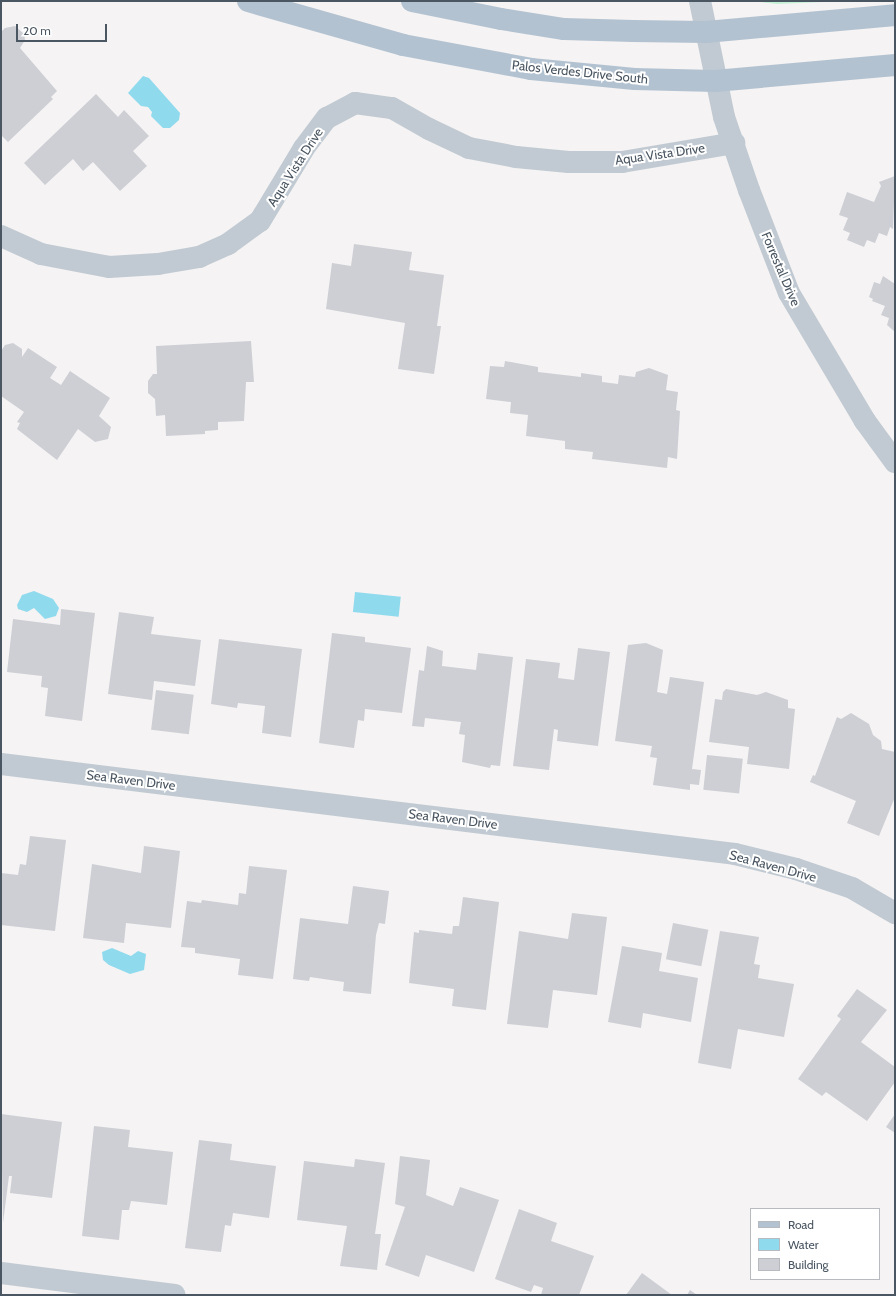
<!DOCTYPE html>
<style>
body{margin:0}
#map{position:relative;width:896px;height:1296px;overflow:hidden;background:#f5f3f3;font-family:Cabin,sans-serif}
div>[style]{position:absolute}
[style*='--x']{left:calc(var(--x)*1px);top:calc(var(--y)*1px);width:calc(var(--w)*1px);rotate:calc(var(--a)*1deg)}
.green>*{inset:0;background:#c3f1d5}
.water>*{inset:0;background:#90daee;transform-origin:0 0}
.building>*{inset:0;background:#cdcfd5;transform-origin:0 0}
.minor>*{height:22px;margin:-11px;padding:0 11px;transform-origin:11px;border-radius:11px;background:#c1cad2}
.major>*{height:22px;margin:-11px;padding:0 11px;transform-origin:11px;border-radius:11px;background:#b3c2d1}
span{translate:-50% -50%;white-space:nowrap;text-align:center;line-height:1.15;-webkit-text-stroke:4px #fff;paint-order:stroke}
.street-label{font-size:13px;color:#4a5661}
.frame{position:absolute;inset:0;border:2px solid #4a5661;pointer-events:none}
.legend{position:absolute;left:750px;top:1208px;width:130px;height:72px;box-sizing:border-box;background:#fff;border:1px solid #b7bbc0;margin:0;padding:5px 7px;list-style:none;font-size:12px;color:#4a5661}
.legend li{display:flex;align-items:center;gap:8px;height:20px}
.legend b{width:20px;border:1px solid #b7bbc0}
.scale{position:absolute;left:16px;top:24px;width:91px;height:18px;box-sizing:border-box;border:2px solid #4a5661;border-top:0;padding-left:5px;font-size:12px;line-height:14px;white-space:nowrap;color:#4a5661;-webkit-text-stroke:3px #fff;paint-order:stroke}
</style>
<div id="map">
<div class="green">
<i style="clip-path:polygon(753px 1px,846px 1px,777px 4px)"></i>
</div>
<div class="water">
<i style="clip-path:polygon(143px 76px,149px 78px,180px 113px,179px 120px,170px 128px,163px 128px,151px 116px,152px 112px,148px 107px,141px 106px,128px 93px)"></i>
<i style="clip-path:polygon(34px 591px,53px 599px,59px 608px,56px 616px,45px 619px,34px 608px,27px 612px,18px 609px,17px 605px,22px 595px)"></i>
<i style="left:355px;top:592px;width:46px;height:20px;rotate:6deg"></i>
<i style="clip-path:polygon(112px 948px,131px 956px,138px 951px,146px 954px,144px 970px,130px 974px,109px 965px,103px 960px,102px 952px)"></i>
</div>
<div class="building">
<i style="clip-path:polygon(15px 26px,24px 34px,25px 40px,20px 48px,57px 91px,51px 97px,53px 99px,8px 142px,1px 135px,1px 32px,5px 28px)"></i>
<i style="clip-path:polygon(96px 94px,118px 117px,124px 110px,149px 136px,133px 151px,147px 166px,120px 191px,93px 162px,83px 171px,73px 159px,45px 185px,24px 163px)"></i>
<i style="clip-path:polygon(895px 176px,893px 229px,890px 227px,887px 236px,879px 233px,875px 243px,867px 240px,864px 247px,847px 240px,850px 233px,843px 230px,848px 218px,839px 215px,847px 192px,874px 202px,881px 186px,879px 182px)"></i>
<i style="clip-path:polygon(354px 244px,412px 252px,409px 270px,444px 275px,437px 326px,441px 326px,434px 374px,398px 369px,405px 323px,326px 309px,332px 263px,351px 266px)"></i>
<i style="clip-path:polygon(883px 276px,895px 284px,895px 332px,887px 325px,889px 318px,881px 315px,885px 306px,872px 301px,873px 299px,869px 297px,874px 282px,880px 284px)"></i>
<i style="clip-path:polygon(251px 341px,254px 382px,246px 382px,244px 421px,218px 422px,218px 430px,205px 431px,205px 434px,166px 436px,165px 415px,156px 416px,155px 399px,148px 393px,148px 381px,153px 374px,157px 374px,156px 346px)"></i>
<i style="clip-path:polygon(13px 343px,22px 349px,22px 357px,28px 348px,57px 367px,50px 378px,61px 385px,70px 371px,110px 398px,99px 416px,111px 427px,108px 439px,95px 442px,78px 429px,57px 460px,17px 429px,20px 423px,17px 422px,24px 412px,1px 396px,1px 351px,5px 345px)"></i>
<i style="clip-path:polygon(505px 361px,538px 367px,538px 372px,581px 377px,581px 373px,602px 376px,602px 382px,618px 384px,619px 375px,635px 377px,636px 372px,649px 368px,668px 375px,666px 390px,678px 392px,676px 410px,680px 411px,677px 459px,668px 457px,667px 468px,592px 459px,593px 452px,565px 449px,565px 441px,526px 436px,528px 415px,510px 413px,511px 402px,486px 399px,490px 366px,504px 367px)"></i>
<i style="clip-path:polygon(61px 609px,95px 613px,82px 721px,45px 716px,48px 688px,41px 687px,42px 676px,7px 672px,13px 619px,60px 625px)"></i>
<i style="clip-path:polygon(119px 612px,154px 617px,151px 634px,201px 640px,195px 686px,154px 681px,152px 700px,108px 694px)"></i>
<i style="clip-path:polygon(332px 633px,365px 637px,365px 642px,411px 648px,402px 713px,365px 709px,364px 721px,358px 720px,354px 748px,319px 743px)"></i>
<i style="clip-path:polygon(219px 639px,302px 649px,291px 737px,262px 733px,265px 706px,238px 703px,237px 708px,211px 704px)"></i>
<i style="clip-path:polygon(646px 643px,663px 650px,657px 692px,667px 694px,670px 677px,704px 682px,692px 769px,701px 770px,699px 785px,690px 784px,690px 790px,653px 785px,657px 758px,650px 757px,652px 746px,615px 741px,628px 645px)"></i>
<i style="clip-path:polygon(427px 646px,443px 651px,442px 666px,476px 670px,478px 653px,513px 657px,500px 766px,491px 765px,490px 768px,462px 762px,465px 735px,459px 734px,461px 722px,425px 718px,424px 727px,412px 726px,419px 670px,424px 671px)"></i>
<i style="clip-path:polygon(578px 648px,610px 652px,598px 746px,557px 741px,558px 730px,554px 729px,549px 770px,513px 766px,526px 659px,560px 663px,558px 678px,574px 680px)"></i>
<i style="clip-path:polygon(726px 689px,757px 695px,766px 692px,788px 700px,788px 708px,795px 709px,789px 769px,747px 764px,749px 747px,709px 742px,715px 699px,722px 700px,723px 692px)"></i>
<i style="left:156px;top:690px;width:38px;height:40px;rotate:7deg"></i>
<i style="clip-path:polygon(851px 713px,869px 724px,873px 735px,881px 741px,882px 749px,895px 752px,895px 797px,879px 836px,847px 823px,856px 801px,810px 782px,813px 775px,815px 776px,837px 717px,841px 719px)"></i>
<i style="left:707px;top:755px;width:36px;height:35px;rotate:6deg"></i>
<i style="clip-path:polygon(30px 836px,66px 840px,55px 931px,1px 925px,1px 873px,18px 875px,20px 864px,26px 865px)"></i>
<i style="clip-path:polygon(144px 846px,180px 851px,171px 928px,126px 923px,124px 943px,83px 938px,92px 864px,141px 873px)"></i>
<i style="clip-path:polygon(249px 866px,287px 870px,273px 979px,238px 975px,240px 959px,195px 953px,195px 948px,181px 947px,187px 901px,201px 903px,202px 900px,238px 905px,239px 893px,246px 894px)"></i>
<i style="clip-path:polygon(353px 886px,389px 891px,385px 924px,379px 923px,376px 935px,371px 994px,343px 991px,344px 982px,310px 977px,309px 981px,293px 979px,300px 918px,348px 924px)"></i>
<i style="clip-path:polygon(463px 897px,499px 902px,486px 1010px,452px 1006px,454px 989px,409px 983px,414px 932px,419px 933px,419px 930px,452px 934px,453px 926px,459px 926px)"></i>
<i style="clip-path:polygon(572px 913px,607px 917px,597px 995px,553px 990px,548px 1028px,507px 1024px,519px 931px,568px 939px)"></i>
<i style="left:673px;top:923px;width:36px;height:37px;rotate:11deg"></i>
<i style="clip-path:polygon(720px 931px,759px 937px,754px 964px,760px 965px,758px 978px,794px 984px,784px 1037px,738px 1029px,731px 1069px,698px 1063px)"></i>
<i style="clip-path:polygon(622px 946px,662px 953px,659px 971px,698px 978px,691px 1022px,643px 1013px,641px 1028px,608px 1022px)"></i>
<i style="clip-path:polygon(857px 989px,887px 1010px,861px 1042px,895px 1067px,895px 1082px,867px 1121px,826px 1092px,822px 1096px,798px 1079px,841px 1019px,837px 1016px)"></i>
<i style="clip-path:polygon(1px 1114px,62px 1122px,52px 1198px,10px 1193px,12px 1176px,9px 1176px,3px 1223px)"></i>
<i style="clip-path:polygon(895px 1114px,895px 1133px,886px 1127px)"></i>
<i style="clip-path:polygon(94px 1126px,130px 1130px,128px 1147px,173px 1152px,167px 1205px,131px 1201px,129px 1210px,122px 1210px,119px 1240px,82px 1236px)"></i>
<i style="clip-path:polygon(199px 1140px,232px 1144px,230px 1160px,276px 1166px,269px 1218px,233px 1213px,231px 1226px,225px 1225px,221px 1252px,185px 1248px)"></i>
<i style="clip-path:polygon(400px 1156px,430px 1160px,426px 1195px,453px 1206px,460px 1187px,499px 1200px,474px 1272px,426px 1255px,419px 1277px,385px 1265px,405px 1207px,395px 1204px)"></i>
<i style="clip-path:polygon(355px 1159px,385px 1163px,375px 1234px,381px 1234px,377px 1270px,340px 1266px,347px 1226px,297px 1220px,304px 1161px,354px 1167px)"></i>
<i style="clip-path:polygon(519px 1209px,557px 1223px,551px 1241px,594px 1256px,579px 1295px,541px 1295px,543px 1288px,534px 1285px,531px 1292px,495px 1279px)"></i>
<i style="clip-path:polygon(642px 1273px,672px 1295px,626px 1295px)"></i>
<i style="clip-path:polygon(690px 1290px,697px 1295px,687px 1295px)"></i>
</div>
<div class="minor">
<i style="--x:700;--y:1;--w:118;--a:78.3"></i>
<i style="--x:724;--y:117;--w:77;--a:71.1"></i>
<i style="--x:749;--y:190;--w:110;--a:68.8"></i>
<i style="--x:789;--y:293;--w:149;--a:59.3"></i>
<i style="--x:865;--y:421;--w:51;--a:53.8"></i>
<i style="--x:1;--y:236;--w:44;--a:24.2"></i>
<i style="--x:41;--y:254;--w:69;--a:10.8"></i>
<i style="--x:109;--y:267;--w:49;--a:-3.5"></i>
<i style="--x:158;--y:264;--w:42;--a:-9.7"></i>
<i style="--x:199;--y:257;--w:32;--a:-24"></i>
<i style="--x:228;--y:244;--w:39;--a:-36"></i>
<i style="--x:260;--y:221;--w:85;--a:-58.9"></i>
<i style="--x:304;--y:148;--w:38;--a:-53"></i>
<i style="--x:327;--y:118;--w:32;--a:-28"></i>
<i style="--x:355;--y:103;--w:37;--a:8"></i>
<i style="--x:392;--y:108;--w:43;--a:29.6"></i>
<i style="--x:429;--y:129;--w:44;--a:25.4"></i>
<i style="--x:469;--y:148;--w:48;--a:10.8"></i>
<i style="--x:516;--y:157;--w:53;--a:5.4"></i>
<i style="--x:569;--y:162;--w:53;--a:0"></i>
<i style="--x:622;--y:162;--w:114;--a:-9.6"></i>
<i style="--x:1;--y:764;--w:739;--a:6.99"></i>
<i style="--x:735;--y:854;--w:63;--a:13.8"></i>
<i style="--x:796;--y:869;--w:59;--a:18.7"></i>
<i style="--x:852;--y:888;--w:50;--a:30.2"></i>
<i style="--x:1;--y:1273;--w:175;--a:7.2"></i>
</div>
<div class="major">
<i style="--x:248;--y:1;--w:161;--a:15.8"></i>
<i style="--x:403;--y:45;--w:130;--a:10.6"></i>
<i style="--x:531;--y:69;--w:104;--a:5.5"></i>
<i style="--x:635;--y:79;--w:80;--a:1.4"></i>
<i style="--x:715;--y:81;--w:181;--a:-5.1"></i>
<i style="--x:412;--y:1;--w:91;--a:11.4"></i>
<i style="--x:501;--y:19;--w:64;--a:9"></i>
<i style="--x:564;--y:29;--w:69;--a:1.7"></i>
<i style="--x:633;--y:31;--w:73;--a:0.8"></i>
<i style="--x:706;--y:32;--w:190;--a:-5.1"></i>
</div>
<div class="street-label">
<span style="left:580px;top:72px;rotate:6deg">Palos Verdes Drive South</span>
<span style="left:660px;top:154px;rotate:-8deg">Aqua Vista Drive</span>
<span style="left:295px;top:167px;rotate:-57deg">Aqua Vista Drive</span>
<span style="left:781px;top:269px;rotate:67deg">Forrestal Drive</span>
<span style="left:131px;top:780px;rotate:7deg">Sea Raven Drive</span>
<span style="left:453px;top:819px;rotate:7deg">Sea Raven Drive</span>
<span style="left:773px;top:866px;rotate:15deg">Sea Raven Drive</span>
</div>
<div class="frame"></div>
<ul class="legend">
<li><b style="height:5px;background:#b3c2d1"></b>Road</li>
<li><b style="height:11px;background:#90daee"></b>Water</li>
<li><b style="height:11px;background:#cdcfd5"></b>Building</li>
</ul>
<div class="scale">20 m</div>
</div>
